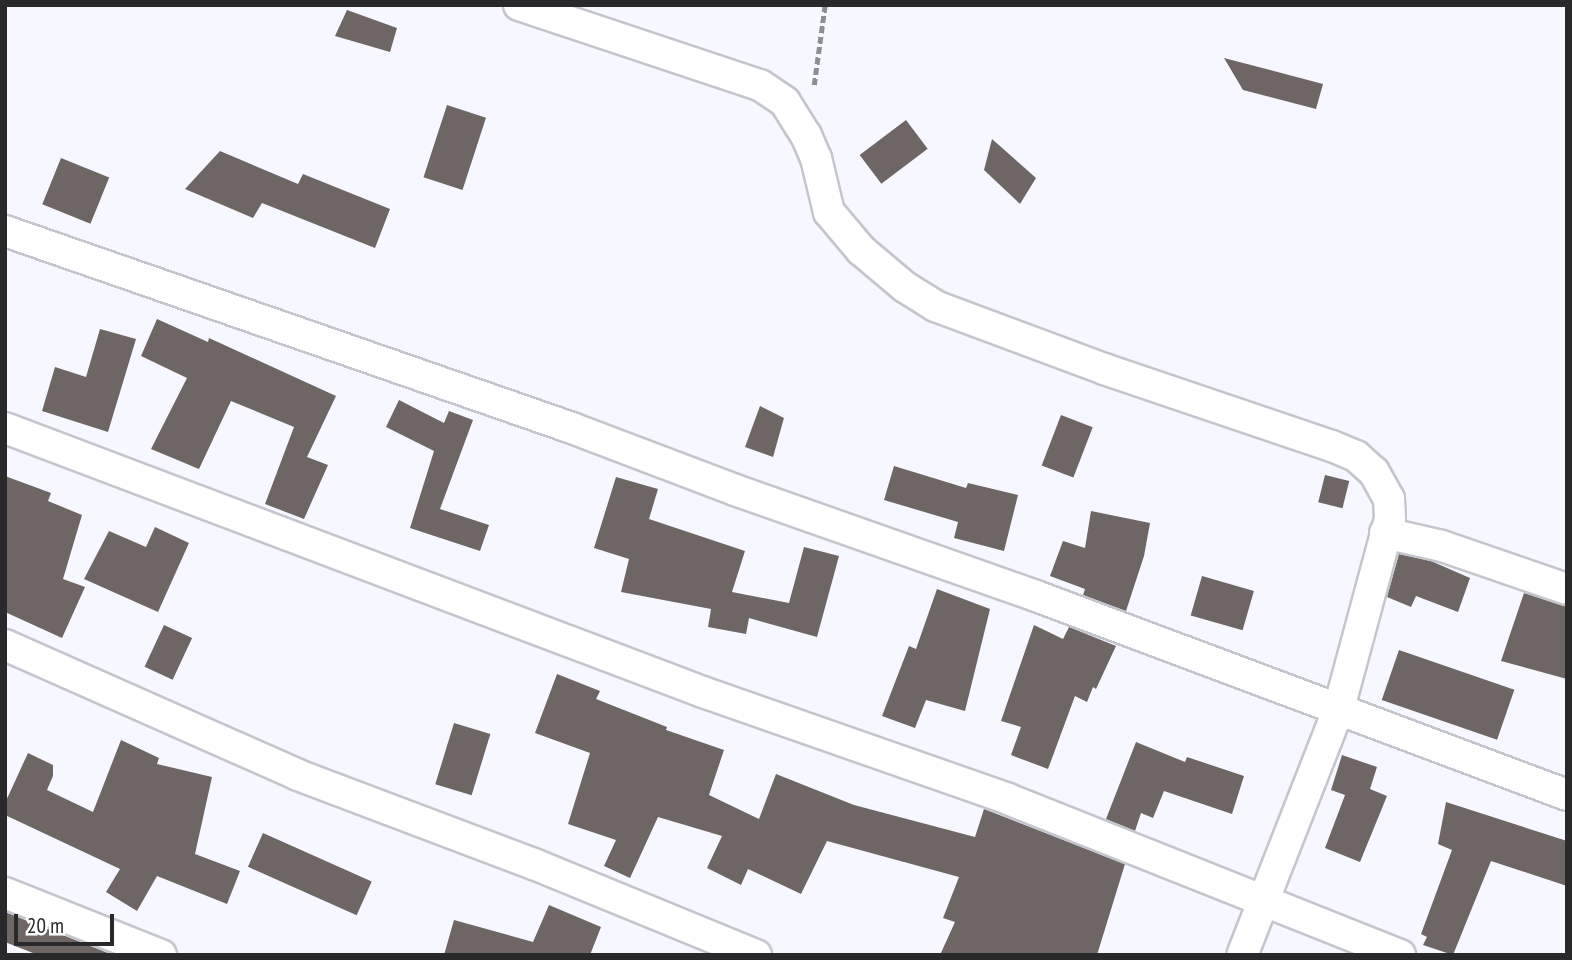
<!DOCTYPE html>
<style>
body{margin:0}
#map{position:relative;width:1572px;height:960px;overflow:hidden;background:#f7f8ff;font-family:"PT Sans Narrow",sans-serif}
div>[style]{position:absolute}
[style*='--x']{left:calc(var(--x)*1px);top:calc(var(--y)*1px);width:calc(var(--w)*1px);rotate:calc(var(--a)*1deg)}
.building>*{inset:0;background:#6d6664;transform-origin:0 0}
.path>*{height:4.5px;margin-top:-2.25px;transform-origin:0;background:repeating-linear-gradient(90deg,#8d8d92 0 7px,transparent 0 10.5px)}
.roads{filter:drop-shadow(2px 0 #c5c6cd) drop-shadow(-2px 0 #c5c6cd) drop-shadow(0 2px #c5c6cd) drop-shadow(0 -2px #c5c6cd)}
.minor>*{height:30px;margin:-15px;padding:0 15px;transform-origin:15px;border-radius:15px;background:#fff}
span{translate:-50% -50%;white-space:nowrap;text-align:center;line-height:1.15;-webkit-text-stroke:7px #fff;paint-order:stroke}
.frame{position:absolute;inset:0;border:7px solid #29292c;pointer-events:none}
.scale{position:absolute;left:14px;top:914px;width:100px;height:32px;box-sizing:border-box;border:4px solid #29292c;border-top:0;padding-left:9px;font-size:21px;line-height:24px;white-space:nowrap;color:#29292c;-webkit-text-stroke:5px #fff;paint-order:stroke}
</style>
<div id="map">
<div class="building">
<i style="clip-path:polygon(347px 10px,397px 28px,390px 52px,335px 36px)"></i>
<i style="clip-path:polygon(1224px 58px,1323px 84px,1316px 109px,1243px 90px)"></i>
<i style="left:447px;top:105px;width:41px;height:76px;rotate:18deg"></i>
<i style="left:906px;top:120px;width:36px;height:58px;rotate:53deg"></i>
<i style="clip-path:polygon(992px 139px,1036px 178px,1020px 204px,984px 170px)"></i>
<i style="clip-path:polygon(220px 151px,298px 184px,303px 174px,390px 209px,375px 248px,262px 203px,253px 218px,185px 189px)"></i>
<i style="left:61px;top:158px;width:52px;height:50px;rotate:22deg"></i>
<i style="clip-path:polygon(157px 319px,208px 342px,209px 338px,336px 396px,307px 457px,328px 465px,304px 519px,265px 504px,294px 427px,231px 401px,199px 469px,151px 449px,187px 378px,141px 356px)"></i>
<i style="clip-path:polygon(100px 329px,136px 339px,108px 432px,42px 411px,55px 367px,86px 377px)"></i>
<i style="clip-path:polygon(399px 400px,444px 423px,449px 411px,473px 420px,440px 509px,489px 525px,480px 551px,410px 528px,434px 451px,386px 427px)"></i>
<i style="clip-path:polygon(760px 406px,784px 418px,773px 457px,745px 447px)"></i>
<i style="left:1061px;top:415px;width:34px;height:54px;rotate:21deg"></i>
<i style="clip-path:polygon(894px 466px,966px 488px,968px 483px,1018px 495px,1004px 551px,954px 538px,958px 522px,884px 500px)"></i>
<i style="left:1325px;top:475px;width:25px;height:28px;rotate:14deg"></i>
<i style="clip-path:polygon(5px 476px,51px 493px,48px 501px,82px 515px,63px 579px,85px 587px,62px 638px,5px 612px)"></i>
<i style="clip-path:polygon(616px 477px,658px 489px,649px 519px,745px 551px,732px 592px,789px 603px,804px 547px,839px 556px,817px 637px,749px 618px,746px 634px,708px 627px,711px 609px,621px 592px,629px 559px,594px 548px)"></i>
<i style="clip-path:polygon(1091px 511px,1150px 523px,1144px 556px,1126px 611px,1083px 595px,1085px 589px,1050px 576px,1063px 541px,1085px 548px)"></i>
<i style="clip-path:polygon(155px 527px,189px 543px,158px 612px,84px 579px,109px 531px,146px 547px)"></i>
<i style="clip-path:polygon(1399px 554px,1431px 561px,1470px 578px,1458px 612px,1416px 596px,1411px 607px,1387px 597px)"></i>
<i style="left:1202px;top:576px;width:54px;height:41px;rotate:16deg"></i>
<i style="clip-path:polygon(937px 589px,990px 609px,965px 711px,926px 700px,915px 728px,882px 716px,909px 646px,916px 649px)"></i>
<i style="clip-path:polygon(1524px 593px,1567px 607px,1567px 679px,1501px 661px)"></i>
<i style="left:164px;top:625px;width:31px;height:46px;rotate:25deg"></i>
<i style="clip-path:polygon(1034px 625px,1063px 639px,1069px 627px,1116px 646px,1096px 689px,1093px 687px,1087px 702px,1075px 696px,1048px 769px,1011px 755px,1021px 727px,1001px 721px)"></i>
<i style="left:1399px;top:650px;width:122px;height:53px;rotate:19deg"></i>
<i style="clip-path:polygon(557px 674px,600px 691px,596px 699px,667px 727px,666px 730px,724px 750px,709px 795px,759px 819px,776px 774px,854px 805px,975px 837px,984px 809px,1125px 864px,1097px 955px,940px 955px,955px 922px,943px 918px,959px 877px,827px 841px,801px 894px,748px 869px,741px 885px,707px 868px,722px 836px,658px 817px,630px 878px,604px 866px,616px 840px,568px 824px,590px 753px,535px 733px)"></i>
<i style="left:454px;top:723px;width:38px;height:64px;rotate:17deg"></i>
<i style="clip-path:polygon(121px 740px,159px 758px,157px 764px,212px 777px,195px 854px,240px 871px,227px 904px,157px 876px,137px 911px,106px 892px,120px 869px,5px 815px,5px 803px,28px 753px,53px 765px,53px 776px,47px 790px,93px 812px)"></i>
<i style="clip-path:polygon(1136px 742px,1185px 762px,1187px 757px,1244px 776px,1232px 814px,1164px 791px,1153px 818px,1141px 813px,1135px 831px,1106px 819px)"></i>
<i style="clip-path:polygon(1342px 755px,1377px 767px,1370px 789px,1387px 796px,1360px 862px,1325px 848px,1345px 795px,1331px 790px)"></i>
<i style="clip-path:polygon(1446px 802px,1567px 841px,1567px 886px,1491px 861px,1453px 955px,1423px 945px,1427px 937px,1421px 934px,1452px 850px,1438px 844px)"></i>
<i style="left:263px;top:833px;width:119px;height:37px;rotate:24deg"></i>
<i style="clip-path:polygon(549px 905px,601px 927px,590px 955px,444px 955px,454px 920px,533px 942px)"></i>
<i style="clip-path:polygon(5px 912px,113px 955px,38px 955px,5px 942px)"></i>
</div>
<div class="path">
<i style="--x:814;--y:85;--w:81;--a:-82.2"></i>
</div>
<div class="roads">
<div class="minor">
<i style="--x:519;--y:5;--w:254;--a:18.4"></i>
<i style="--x:760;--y:85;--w:30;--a:34"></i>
<i style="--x:785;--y:102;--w:39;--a:58"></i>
<i style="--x:806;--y:135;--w:25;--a:67"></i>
<i style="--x:816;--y:158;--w:56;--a:76.5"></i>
<i style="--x:829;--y:212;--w:50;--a:49.9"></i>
<i style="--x:861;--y:250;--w:57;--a:40.1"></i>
<i style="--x:905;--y:287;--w:36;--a:32"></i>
<i style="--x:935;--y:306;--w:180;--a:20.4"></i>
<i style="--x:1104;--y:369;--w:241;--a:18.7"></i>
<i style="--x:1332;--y:446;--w:26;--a:23"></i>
<i style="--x:1356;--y:456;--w:24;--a:42"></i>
<i style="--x:1374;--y:472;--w:31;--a:61"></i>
<i style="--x:1389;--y:499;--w:20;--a:87"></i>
<i style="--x:1390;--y:519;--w:196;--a:105.1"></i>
<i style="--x:1339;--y:708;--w:265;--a:111.4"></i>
<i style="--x:5;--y:231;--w:600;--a:19.16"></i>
<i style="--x:572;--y:428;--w:174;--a:20.8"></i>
<i style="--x:735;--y:490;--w:319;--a:19.4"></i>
<i style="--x:1036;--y:596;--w:567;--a:20.54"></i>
<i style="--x:5;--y:428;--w:746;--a:20.72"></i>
<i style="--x:703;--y:692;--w:323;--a:19.3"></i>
<i style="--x:1008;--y:799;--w:422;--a:21.7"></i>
<i style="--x:1385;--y:533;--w:58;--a:12.8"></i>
<i style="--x:1442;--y:546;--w:132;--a:19"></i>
<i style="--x:5;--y:645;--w:321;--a:23.9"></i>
<i style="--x:298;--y:775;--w:252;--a:20.7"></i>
<i style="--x:534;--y:864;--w:240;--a:22.3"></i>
<i style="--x:5;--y:893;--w:168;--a:21.7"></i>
</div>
</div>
<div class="frame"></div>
<div class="scale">20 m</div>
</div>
